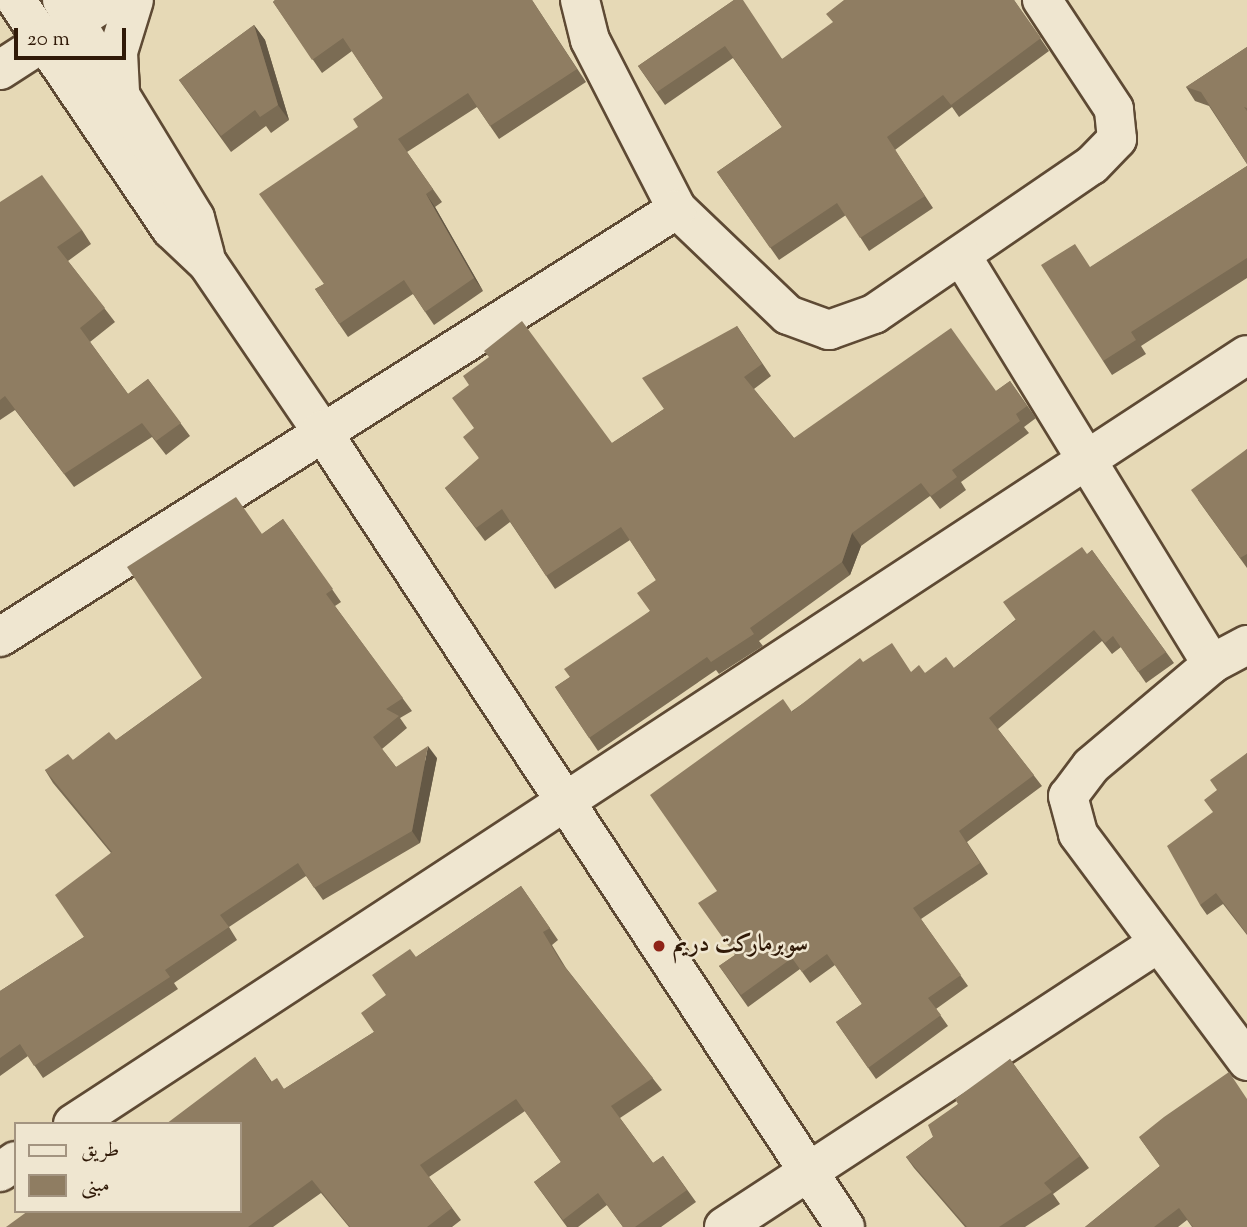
<!DOCTYPE html>
<meta charset="utf-8">
<style>
body{margin:0}
#map{position:relative;width:1247px;height:1227px;overflow:hidden;background:#e6d9b6;font-family:"Sorts Mill Goudy",Amiri,serif}
div>[style]{position:absolute}
[style*='--x']{left:calc(var(--x)*1px);top:calc(var(--y)*1px);width:calc(var(--w)*1px);rotate:calc(var(--a)*1deg)}
.roads{filter:drop-shadow(2px 0 #5e4a34) drop-shadow(-2px 0 #5e4a34) drop-shadow(0 2px #5e4a34) drop-shadow(0 -2px #5e4a34)}
.minor>*{height:38px;margin:-19px;padding:0 19px;transform-origin:19px;border-radius:19px;background:#efe6d0}
.wall>*{inset:0;background:#7b6c54}
.shaded-wall>*{inset:0;background:#645845}
.building>*{inset:0;background:#8f7d62}
.dots>*{width:19px;height:19px;translate:-50% -50%;box-sizing:border-box;border:4px solid #efe6d0;border-radius:50%}
span{translate:-50% -50%;white-space:nowrap;text-align:center;line-height:1.15;-webkit-text-stroke:5px #efe6d0;paint-order:stroke}
.poi-label{font-size:24px;color:#301a08;font-weight:700}
.left{translate:0 -50%;text-align:left}
.legend{position:absolute;left:14px;top:1122px;width:228px;height:91px;box-sizing:border-box;background:#efe6d0;border:2px solid #a39480;margin:0;padding:9px 12px;list-style:none;font-size:21px;color:#301a08}
.legend li{display:flex;align-items:center;gap:14px;height:35px}
.legend b{width:35px;border:2px solid #a39480}
.scale{position:absolute;left:14px;top:28px;width:112px;height:32px;box-sizing:border-box;border:4px solid #301a08;border-top:0;padding-left:9px;font-size:21px;line-height:24px;white-space:nowrap;color:#301a08;-webkit-text-stroke:5px #efe6d0;paint-order:stroke}
</style>
<div id="map">
<div class="roads">
<div class="minor">
<i style="--x:16;--y:0;--w:277;--a:55.9"></i>
<i style="--x:171;--y:229;--w:51;--a:43.4"></i>
<i style="--x:208;--y:264;--w:201;--a:55.8"></i>
<i style="--x:321;--y:430;--w:954;--a:56.68"></i>
<i style="--x:62;--y:0;--w:255;--a:58.6"></i>
<i style="--x:195;--y:218;--w:38;--a:75"></i>
<i style="--x:580;--y:0;--w:41;--a:76"></i>
<i style="--x:590;--y:40;--w:190;--a:62.8"></i>
<i style="--x:677;--y:209;--w:153;--a:43.7"></i>
<i style="--x:788;--y:315;--w:44;--a:20.1"></i>
<i style="--x:829;--y:330;--w:48;--a:-19.6"></i>
<i style="--x:874;--y:314;--w:264;--a:-34.4"></i>
<i style="--x:1092;--y:165;--w:36;--a:-46"></i>
<i style="--x:1117;--y:139;--w:30;--a:-96"></i>
<i style="--x:1114;--y:109;--w:131;--a:-123.4"></i>
<i style="--x:0;--y:70;--w:129;--a:-32.9"></i>
<i style="--x:120;--y:91;--w:39;--a:-93"></i>
<i style="--x:118;--y:52;--w:54;--a:-72.9"></i>
<i style="--x:961;--y:255;--w:480;--a:58.5"></i>
<i style="--x:0;--y:637;--w:801;--a:-32.3"></i>
<i style="--x:1247;--y:645;--w:40;--a:152"></i>
<i style="--x:1212;--y:664;--w:158;--a:139.9"></i>
<i style="--x:1091;--y:766;--w:38;--a:127"></i>
<i style="--x:1068;--y:796;--w:39;--a:75"></i>
<i style="--x:1078;--y:834;--w:283;--a:53.3"></i>
<i style="--x:73;--y:1124;--w:1403;--a:-33.23"></i>
<i style="--x:0;--y:1172;--w:19;--a:-35"></i>
<i style="--x:724;--y:1227;--w:517;--a:-33.17"></i>
</div>
</div>
<div class="wall">
<i style="clip-path:polygon(275px 0,532px 0,586px 82px,499px 139px,477px 107px,407px 152px,442px 202px,435px 207px,483px 291px,434px 325px,413px 294px,348px 337px,315px 289px,324px 284px,358px 127px,383px 98px,352px 51px,322px 73px,273px 2px)"></i>
<i style="clip-path:polygon(734px 0,782px 59px,1014px 0,1049px 51px,959px 117px,952px 107px,895px 150px,933px 208px,869px 251px,846px 215px,779px 260px,717px 172px,782px 127px,733px 58px,665px 105px,638px 66px)"></i>
<i style="clip-path:polygon(254px 25px,265px 40px,289px 120px,271px 133px,266px 126px,231px 152px,179px 80px)"></i>
<i style="clip-path:polygon(1247px 47px,1247px 164px,1209px 106px,1195px 101px,1186px 87px)"></i>
<i style="clip-path:polygon(1247px 166px,1247px 278px,1141px 346px,1146px 354px,1112px 375px,1103px 361px,1091px 267px)"></i>
<i style="clip-path:polygon(0 202px,82px 230px,91px 244px,68px 261px,115px 322px,90px 342px,128px 394px,148px 379px,190px 436px,166px 455px,152px 437px,74px 487px,15px 410px,0 420px)"></i>
<i style="clip-path:polygon(737px 326px,771px 376px,754px 389px,794px 438px,996px 391px,1010px 381px,1036px 418px,1024px 427px,1029px 433px,961px 482px,966px 490px,940px 509px,930px 496px,861px 546px,850px 575px,759px 641px,763px 646px,719px 674px,716px 670px,598px 751px,555px 687px,570px 677px,650px 611px,656px 580px,630px 540px,555px 589px,510px 522px,485px 541px,445px 488px,479px 459px,474px 428px,612px 443px,664px 409px)"></i>
<i style="clip-path:polygon(1247px 449px,1247px 568px,1198px 500px)"></i>
<i style="clip-path:polygon(283px 519px,341px 602px,335px 606px,412px 711px,400px 718px,407px 728px,382px 749px,396px 767px,437px 758px,420px 843px,323px 900px,306px 876px,229px 927px,237px 940px,174px 983px,178px 989px,43px 1078px,28px 1056px,0 1076px,0 991px,84px 937px,111px 853px,53px 783px,45px 770px,73px 760px,116px 740px,202px 678px,262px 534px)"></i>
<i style="clip-path:polygon(1092px 550px,1174px 663px,1146px 683px,1121px 647px,1112px 654px,1102px 641px,998px 729px,1042px 786px,967px 842px,988px 874px,921px 919px,968px 986px,936px 1009px,948px 1026px,876px 1079px,836px 1022px,862px 1004px,835px 965px,810px 983px,800px 969px,748px 1007px,719px 966px,735px 955px,717px 891px,792px 711px,863px 662px,911px 672px,925px 673px,954px 668px,1015px 620px)"></i>
<i style="clip-path:polygon(1247px 753px,1247px 935px,1223px 904px,1207px 915px,1200px 905px,1217px 790px)"></i>
<i style="clip-path:polygon(521px 886px,558px 940px,552px 945px,566px 968px,662px 1090px,620px 1118px,653px 1163px,663px 1156px,696px 1202px,661px 1227px,623px 1227px,607px 1205px,578px 1227px,567px 1227px,534px 1182px,561px 1162px,525px 1111px,429px 1177px,461px 1220px,452px 1227px,349px 1227px,321px 1193px,273px 1227px,6px 1227px,240px 1211px,255px 1057px,272px 1082px,284px 1089px,374px 1032px,386px 995px,416px 957px)"></i>
<i style="clip-path:polygon(1010px 1059px,1089px 1168px,1053px 1194px,1060px 1204px,1025px 1227px,965px 1227px,914px 1168px,906px 1157px,933px 1137px,958px 1104px)"></i>
<i style="clip-path:polygon(1139px 1137px,1247px 1227px,1192px 1227px,1187px 1220px,1178px 1227px,1085px 1227px,1160px 1166px)"></i>
</div>
<div class="shaded-wall">
<i style="clip-path:polygon(254px 25px,265px 40px,289px 120px,278px 105px)"></i>
<i style="clip-path:polygon(426px 194px,435px 207px,483px 291px,474px 278px)"></i>
<i style="clip-path:polygon(852px 533px,861px 546px,850px 575px,842px 562px)"></i>
<i style="clip-path:polygon(428px 746px,437px 758px,420px 843px,412px 831px)"></i>
</div>
<div class="building">
<i style="clip-path:polygon(275px 0,532px 0,577px 69px,490px 126px,468px 93px,398px 139px,433px 189px,426px 194px,474px 278px,425px 312px,404px 280px,339px 324px,315px 289px,324px 284px,259px 194px,358px 127px,353px 119px,383px 98px,343px 38px,312px 60px,273px 2px)"></i>
<i style="clip-path:polygon(734px 0,743px 0,782px 59px,833px 22px,826px 14px,844px 0,1014px 0,1041px 38px,951px 105px,943px 95px,887px 137px,925px 196px,860px 238px,837px 203px,770px 248px,717px 172px,782px 127px,725px 46px,657px 92px,638px 66px)"></i>
<i style="clip-path:polygon(254px 25px,278px 105px,260px 117px,255px 110px,221px 136px,179px 80px)"></i>
<i style="clip-path:polygon(1247px 47px,1247px 108px,1244px 107px,1247px 111px,1247px 164px,1201px 92px,1186px 87px)"></i>
<i style="clip-path:polygon(1247px 166px,1247px 258px,1131px 332px,1136px 340px,1103px 361px,1041px 265px,1075px 244px,1090px 267px)"></i>
<i style="clip-path:polygon(42px 175px,82px 230px,57px 247px,105px 308px,80px 328px,128px 394px,148px 379px,181px 423px,156px 441px,142px 423px,64px 474px,5px 396px,0 400px,0 202px)"></i>
<i style="clip-path:polygon(522px 321px,612px 443px,664px 409px,642px 378px,737px 326px,762px 364px,744px 377px,794px 438px,951px 328px,996px 391px,1010px 381px,1027px 406px,1016px 414px,1020px 421px,952px 470px,957px 477px,931px 496px,921px 483px,852px 533px,842px 562px,750px 628px,754px 634px,711px 662px,707px 657px,589px 738px,555px 687px,570px 677px,564px 669px,650px 611px,637px 593px,656px 580px,621px 527px,546px 576px,502px 509px,476px 528px,445px 488px,479px 458px,463px 437px,474px 428px,452px 398px,469px 385px,463px 376px,489px 357px,484px 351px)"></i>
<i style="clip-path:polygon(1247px 449px,1247px 554px,1240px 558px,1191px 490px)"></i>
<i style="clip-path:polygon(236px 497px,262px 534px,283px 519px,333px 589px,326px 594px,403px 698px,386px 709px,399px 716px,373px 737px,396px 767px,428px 746px,412px 831px,314px 888px,298px 863px,220px 915px,229px 927px,165px 970px,170px 977px,34px 1066px,20px 1044px,0 1058px,0 991px,84px 937px,55px 895px,112px 852px,45px 770px,68px 754px,73px 760px,109px 732px,116px 740px,202px 678px,127px 567px)"></i>
<i style="clip-path:polygon(1082px 547px,1087px 554px,1092px 550px,1166px 652px,1138px 672px,1113px 636px,1105px 643px,1094px 630px,989px 718px,1034px 775px,959px 831px,980px 863px,913px 908px,961px 975px,928px 998px,941px 1015px,868px 1068px,836px 1022px,862px 1004px,827px 954px,802px 972px,792px 958px,741px 995px,719px 966px,735px 955px,698px 903px,717px 891px,650px 795px,783px 699px,792px 712px,860px 658px,863px 662px,892px 643px,911px 672px,919px 665px,925px 673px,946px 657px,954px 668px,1016px 620px,1003px 602px)"></i>
<i style="clip-path:polygon(1247px 753px,1247px 934px,1216px 893px,1200px 905px,1167px 846px,1213px 812px,1204px 800px,1217px 790px,1210px 780px)"></i>
<i style="clip-path:polygon(521px 886px,550px 928px,543px 932px,561px 962px,653px 1078px,611px 1106px,653px 1163px,663px 1156px,687px 1190px,635px 1227px,623px 1227px,598px 1193px,563px 1220px,534px 1182px,561px 1162px,516px 1099px,420px 1165px,452px 1208px,427px 1227px,350px 1227px,312px 1180px,248px 1227px,6px 1227px,28px 1211px,240px 1211px,240px 1124px,166px 1124px,255px 1057px,271px 1082px,277px 1078px,284px 1089px,374px 1032px,361px 1013px,386px 995px,372px 975px,410px 949px,416px 957px)"></i>
<i style="clip-path:polygon(1010px 1059px,1080px 1156px,1044px 1183px,1052px 1192px,999px 1227px,967px 1227px,906px 1157px,933px 1137px,928px 1125px,958px 1104px,955px 1099px)"></i>
<i style="clip-path:polygon(1229px 1072px,1247px 1099px,1247px 1227px,1193px 1227px,1179px 1208px,1154px 1227px,1085px 1227px,1160px 1166px,1139px 1137px,1164px 1117px)"></i>
</div>
<div class="dots">
<i style="left:659px;top:946px;background:#8f2418"></i>
</div>
<div class="poi-label">
<span class="left" style="left:673px;top:946px">سوبرماركت دريم</span>
</div>
<ul class="legend">
<li><b style="height:9px;background:#efe6d0"></b>طريق</li>
<li><b style="height:19px;background:#8f7d62"></b>مبنى</li>
</ul>
<div class="scale">20 m</div>
</div>
